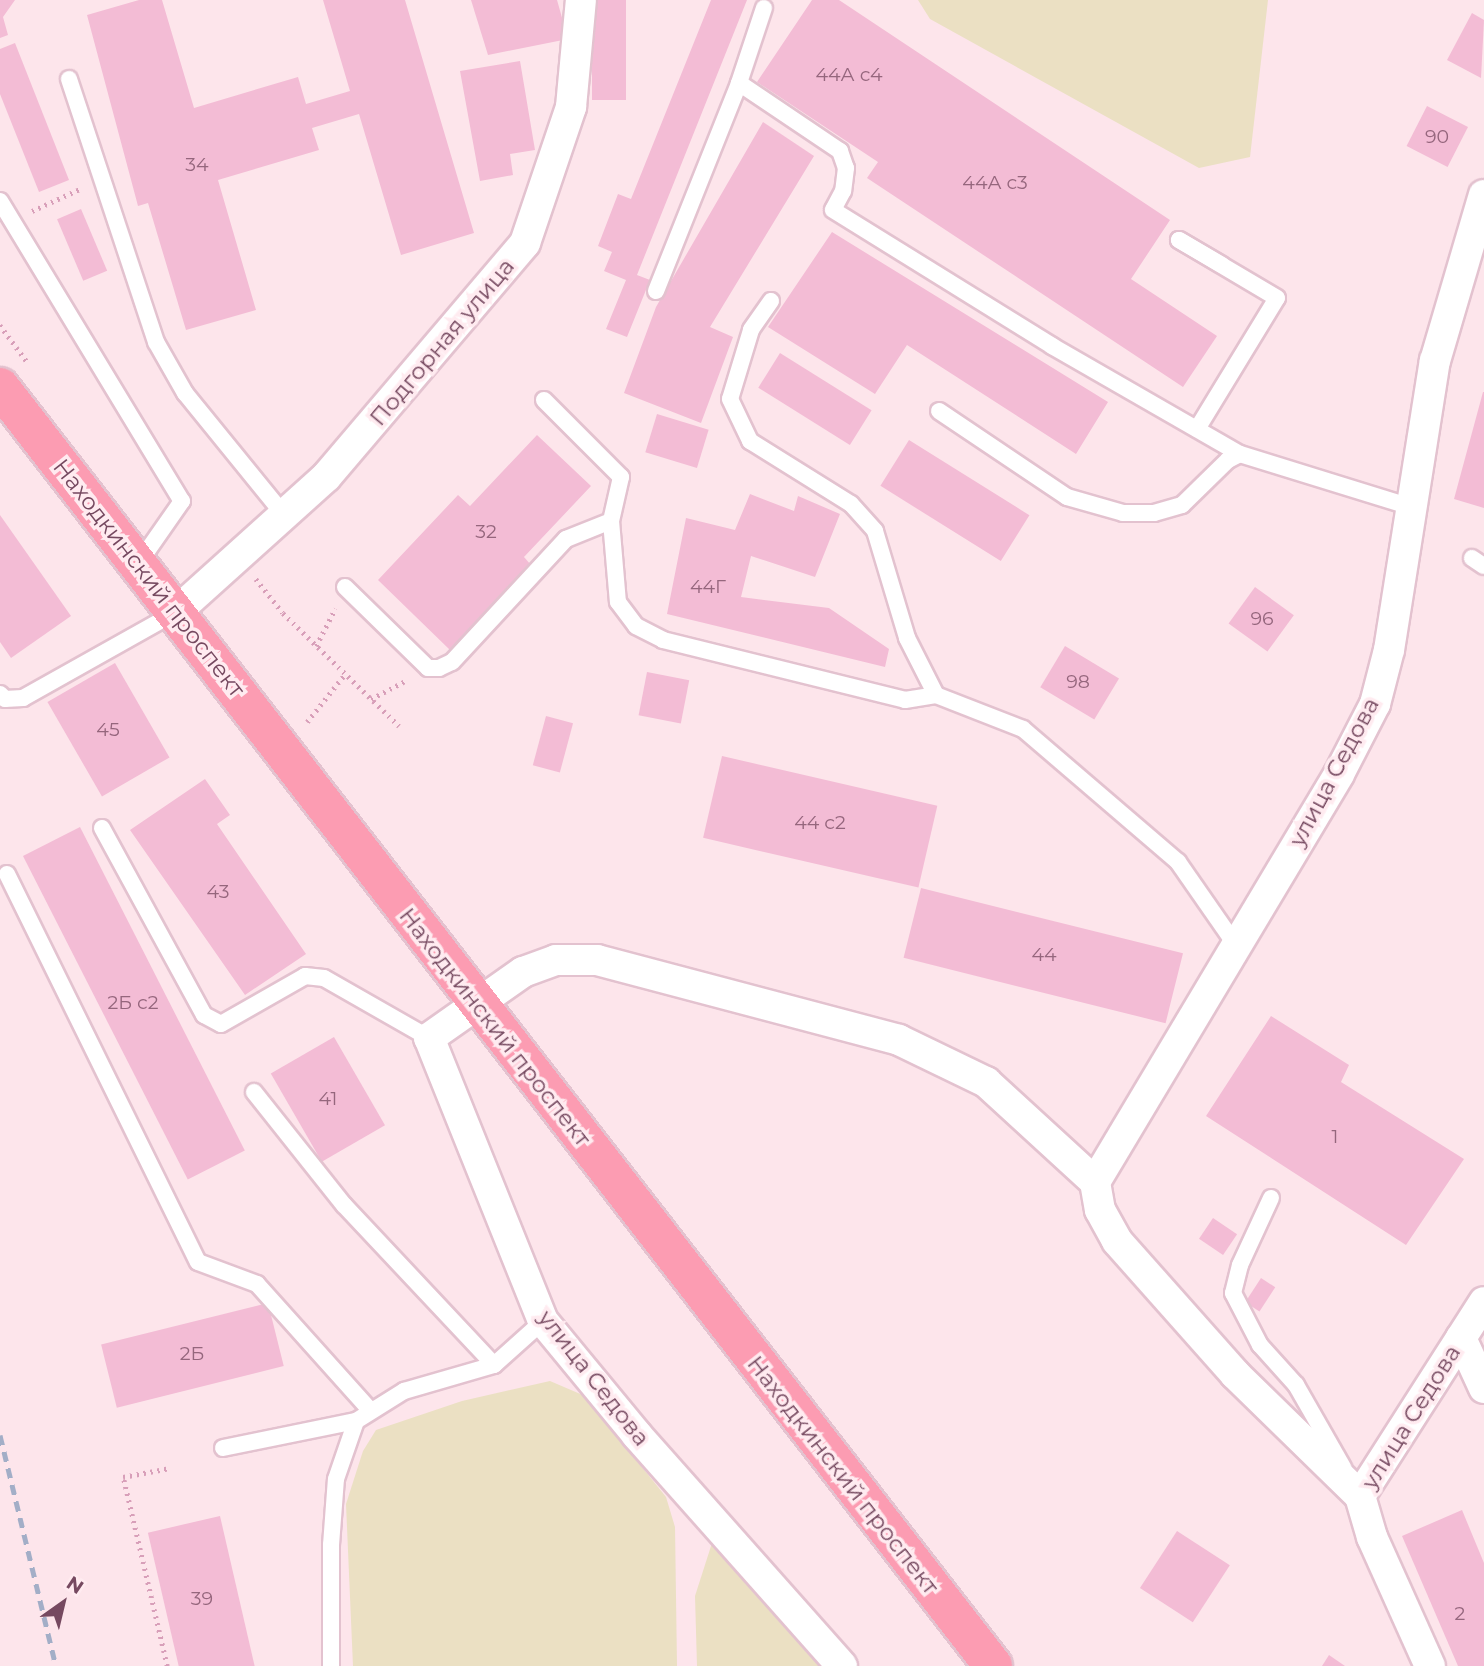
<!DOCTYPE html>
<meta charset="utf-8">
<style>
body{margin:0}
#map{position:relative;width:1484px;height:1666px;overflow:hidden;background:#fde5eb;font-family:Montserrat,sans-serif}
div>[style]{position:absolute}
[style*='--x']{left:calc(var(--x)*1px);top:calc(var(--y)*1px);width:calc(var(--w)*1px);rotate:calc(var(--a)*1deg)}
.green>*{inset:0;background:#ebe0c3}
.building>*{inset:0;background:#f3bcd5;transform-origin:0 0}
.path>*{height:4.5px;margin-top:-2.25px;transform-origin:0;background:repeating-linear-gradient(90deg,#d89fb9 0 2px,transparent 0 7px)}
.roads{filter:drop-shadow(2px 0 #e3c2cf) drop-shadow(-2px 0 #e3c2cf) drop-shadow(0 2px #e3c2cf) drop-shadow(0 -2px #e3c2cf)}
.service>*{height:16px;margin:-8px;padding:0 8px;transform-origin:8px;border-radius:8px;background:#fff}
.minor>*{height:30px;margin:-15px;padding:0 15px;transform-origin:15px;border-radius:15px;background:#fff}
.primary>*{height:38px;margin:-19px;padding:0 19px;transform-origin:19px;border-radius:19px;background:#fc9cb2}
.rail>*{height:5px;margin-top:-2.5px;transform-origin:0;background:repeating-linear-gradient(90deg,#a3aec7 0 10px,transparent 0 17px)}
span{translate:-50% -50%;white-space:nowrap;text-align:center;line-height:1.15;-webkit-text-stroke:7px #ffebf0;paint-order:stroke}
.number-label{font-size:19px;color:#95667d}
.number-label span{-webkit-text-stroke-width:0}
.street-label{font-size:23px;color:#764960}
.north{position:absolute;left:28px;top:1568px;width:70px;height:70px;-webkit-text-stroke:5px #ffebf0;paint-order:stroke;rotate:34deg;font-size:19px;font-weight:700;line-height:28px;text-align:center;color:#764960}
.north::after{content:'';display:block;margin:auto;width:24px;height:32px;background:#764960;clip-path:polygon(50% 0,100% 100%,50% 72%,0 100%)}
</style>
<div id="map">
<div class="green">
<i style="clip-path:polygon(918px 0,1268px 0,1250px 157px,1199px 168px,930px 19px)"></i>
<i style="clip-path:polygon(550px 1381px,585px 1396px,666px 1497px,675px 1527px,677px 1666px,353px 1666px,346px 1504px,363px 1451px,376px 1430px,462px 1401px)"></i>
<i style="clip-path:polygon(712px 1543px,819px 1666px,697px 1666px,695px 1596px)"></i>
</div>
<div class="building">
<i style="clip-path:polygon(0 0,15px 0,3px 17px,8px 35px,0 38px)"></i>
<i style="clip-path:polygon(139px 0,162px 0,194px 108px,298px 77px,306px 104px,350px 91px,323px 0,405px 0,474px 233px,401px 255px,359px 114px,312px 128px,319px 150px,218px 180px,256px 310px,186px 330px,148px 203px,138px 206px,87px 15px)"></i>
<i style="clip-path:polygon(471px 0,557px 0,568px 39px,488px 55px)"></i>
<i style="left:592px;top:0;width:34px;height:100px"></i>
<i style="clip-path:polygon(711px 0,747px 0,637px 275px,650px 280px,627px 337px,606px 329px,626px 280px,604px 271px,612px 252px,598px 246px,618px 194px,631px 199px)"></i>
<i style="clip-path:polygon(812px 0,839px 0,1170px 220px,1131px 279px,1217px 336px,1183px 387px,867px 178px,878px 162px,757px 82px)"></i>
<i style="clip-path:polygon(1472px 13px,1484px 20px,1481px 78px,1447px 60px)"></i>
<i style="clip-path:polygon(15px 43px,69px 180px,39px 192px,0 94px,0 49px)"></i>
<i style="clip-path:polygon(520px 61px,535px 150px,510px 154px,513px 175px,480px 181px,460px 71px)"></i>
<i style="left:1427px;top:106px;width:46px;height:45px;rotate:27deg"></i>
<i style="clip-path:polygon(763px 122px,814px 156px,710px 327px,733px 337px,701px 423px,624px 393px,656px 307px)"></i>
<i style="left:81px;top:209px;width:67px;height:26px;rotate:67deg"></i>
<i style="clip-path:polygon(832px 232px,1108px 402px,1076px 454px,907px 345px,875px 394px,768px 327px)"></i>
<i style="left:780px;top:353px;width:108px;height:41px;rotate:32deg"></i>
<i style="clip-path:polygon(1483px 392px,1484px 392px,1484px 508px,1454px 499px)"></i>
<i style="left:657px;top:414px;width:54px;height:40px;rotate:17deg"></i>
<i style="clip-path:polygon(537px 435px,591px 486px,524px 557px,531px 565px,450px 650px,378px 580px,458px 495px,470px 506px)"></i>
<i style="left:909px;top:440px;width:142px;height:54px;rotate:32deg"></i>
<i style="clip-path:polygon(750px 494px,794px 511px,798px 496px,840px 514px,815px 577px,751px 556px,741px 597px,829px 608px,889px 649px,885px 667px,667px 614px,686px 518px,735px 530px)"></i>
<i style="clip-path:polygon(0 515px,71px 616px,11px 658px,0 642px)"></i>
<i style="left:1255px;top:587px;width:48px;height:45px;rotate:36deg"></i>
<i style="left:1065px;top:646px;width:63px;height:48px;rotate:31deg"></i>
<i style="left:115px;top:663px;width:109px;height:78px;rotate:60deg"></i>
<i style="left:647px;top:672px;width:43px;height:44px;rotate:11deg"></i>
<i style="left:546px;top:716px;width:28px;height:51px;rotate:15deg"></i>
<i style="left:722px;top:756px;width:221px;height:84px;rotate:13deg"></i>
<i style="clip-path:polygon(205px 779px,230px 815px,217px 824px,306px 954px,245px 995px,130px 830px)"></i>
<i style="left:80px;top:827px;width:363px;height:64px;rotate:63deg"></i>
<i style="left:921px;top:888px;width:270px;height:72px;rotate:14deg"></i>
<i style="clip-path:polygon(1271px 1016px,1349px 1065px,1341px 1082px,1464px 1159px,1406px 1245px,1206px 1116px)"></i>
<i style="left:334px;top:1037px;width:102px;height:73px;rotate:60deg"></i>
<i style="left:1213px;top:1218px;width:29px;height:25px;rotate:34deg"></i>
<i style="left:1261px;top:1278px;width:17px;height:29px;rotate:33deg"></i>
<i style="left:268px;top:1303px;width:65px;height:172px;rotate:76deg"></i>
<i style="clip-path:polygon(1462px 1510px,1484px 1563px,1484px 1666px,1458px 1666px,1402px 1536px)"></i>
<i style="left:220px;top:1516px;width:154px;height:74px;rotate:77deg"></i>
<i style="left:1177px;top:1531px;width:63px;height:68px;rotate:33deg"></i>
<i style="clip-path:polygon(1329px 1655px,1345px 1666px,1322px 1666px)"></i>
</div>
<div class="path">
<i style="--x:32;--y:211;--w:55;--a:-24.7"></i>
<i style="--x:0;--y:325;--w:47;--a:53.6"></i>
<i style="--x:256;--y:579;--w:43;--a:51.5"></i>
<i style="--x:283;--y:613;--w:162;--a:44.2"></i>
<i style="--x:316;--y:646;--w:42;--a:-62.8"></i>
<i style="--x:371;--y:699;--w:41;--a:-27.8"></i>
<i style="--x:307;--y:722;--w:61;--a:-51.6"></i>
<i style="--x:167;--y:1666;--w:194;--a:-103.1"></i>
<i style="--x:123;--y:1477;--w:48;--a:-10.8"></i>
</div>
<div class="roads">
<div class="service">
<i style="--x:69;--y:79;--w:277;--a:71.7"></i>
<i style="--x:156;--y:342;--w:59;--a:60.4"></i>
<i style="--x:185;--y:393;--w:157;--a:50.9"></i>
<i style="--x:739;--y:83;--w:122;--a:34"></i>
<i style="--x:840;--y:151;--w:18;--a:71"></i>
<i style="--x:846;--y:168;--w:23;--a:97"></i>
<i style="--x:843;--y:191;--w:21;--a:118"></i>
<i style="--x:833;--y:210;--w:258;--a:31.8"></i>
<i style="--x:1052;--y:346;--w:217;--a:29.9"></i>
<i style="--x:0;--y:201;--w:351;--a:58.8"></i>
<i style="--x:182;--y:501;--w:77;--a:124.9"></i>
<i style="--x:656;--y:291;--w:224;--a:-68.2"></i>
<i style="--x:739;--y:83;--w:79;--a:-71.6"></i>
<i style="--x:771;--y:301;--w:35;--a:125"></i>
<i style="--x:751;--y:330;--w:72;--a:106.9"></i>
<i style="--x:730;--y:399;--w:47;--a:64.5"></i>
<i style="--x:750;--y:441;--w:119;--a:32"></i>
<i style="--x:851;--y:504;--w:36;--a:48"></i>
<i style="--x:875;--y:531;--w:112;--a:73.3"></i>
<i style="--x:907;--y:638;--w:64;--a:63"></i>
<i style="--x:544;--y:400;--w:109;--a:45"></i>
<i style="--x:621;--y:477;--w:45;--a:102.8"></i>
<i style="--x:611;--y:521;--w:81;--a:85.1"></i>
<i style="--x:618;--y:602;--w:30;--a:53"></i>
<i style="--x:636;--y:626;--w:30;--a:27"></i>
<i style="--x:663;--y:640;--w:249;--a:13.9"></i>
<i style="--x:905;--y:700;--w:31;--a:-9"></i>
<i style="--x:936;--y:695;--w:93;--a:21.3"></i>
<i style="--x:1023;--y:729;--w:204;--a:40.6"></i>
<i style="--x:1178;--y:862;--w:100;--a:55.2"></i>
<i style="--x:939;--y:411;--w:154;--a:33.9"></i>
<i style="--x:1067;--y:497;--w:58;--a:15.9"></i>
<i style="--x:1123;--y:513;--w:31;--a:0"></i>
<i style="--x:1154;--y:513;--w:29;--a:-16"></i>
<i style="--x:1182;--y:505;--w:64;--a:-44.4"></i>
<i style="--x:1228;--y:460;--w:13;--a:-27"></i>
<i style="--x:1240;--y:454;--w:179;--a:17.2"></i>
<i style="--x:1197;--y:429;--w:153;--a:-58.6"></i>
<i style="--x:1277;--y:298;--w:114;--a:-149.4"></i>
<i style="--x:1179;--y:240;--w:50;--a:30.2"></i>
<i style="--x:1472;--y:558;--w:14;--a:34"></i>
<i style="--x:345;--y:587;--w:116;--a:44.3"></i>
<i style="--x:428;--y:668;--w:11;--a:0"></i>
<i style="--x:439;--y:668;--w:14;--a:-25"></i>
<i style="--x:452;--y:662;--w:168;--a:-47.2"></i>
<i style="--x:566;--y:539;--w:48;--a:-21.8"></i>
<i style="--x:0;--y:694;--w:7;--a:45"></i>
<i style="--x:5;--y:699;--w:18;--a:-3"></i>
<i style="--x:23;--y:698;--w:176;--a:-29.3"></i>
<i style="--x:102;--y:828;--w:213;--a:61.4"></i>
<i style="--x:204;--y:1015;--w:19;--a:28"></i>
<i style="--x:221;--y:1024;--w:97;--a:-29.7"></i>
<i style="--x:305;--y:976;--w:19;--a:6"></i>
<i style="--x:324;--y:978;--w:121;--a:29.7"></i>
<i style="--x:7;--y:874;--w:432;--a:63.8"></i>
<i style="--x:198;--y:1262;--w:63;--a:20.4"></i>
<i style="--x:257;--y:1284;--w:168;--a:48.1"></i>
<i style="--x:254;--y:1092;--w:144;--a:51.5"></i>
<i style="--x:344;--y:1205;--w:219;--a:46.8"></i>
<i style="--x:1271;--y:1198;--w:74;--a:114.8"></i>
<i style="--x:1240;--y:1265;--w:29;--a:104"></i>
<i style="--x:1233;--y:1293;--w:59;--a:62.6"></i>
<i style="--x:1260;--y:1345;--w:54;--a:48"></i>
<i style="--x:1296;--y:1385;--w:95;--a:60.2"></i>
<i style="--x:223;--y:1448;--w:136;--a:-11.5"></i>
<i style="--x:356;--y:1421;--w:57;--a:-32"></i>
<i style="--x:404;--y:1391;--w:94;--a:-16.1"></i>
<i style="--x:494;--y:1365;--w:66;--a:-41.9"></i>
<i style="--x:331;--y:1666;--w:121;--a:-90"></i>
<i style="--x:331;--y:1545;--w:66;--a:-85.7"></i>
<i style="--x:336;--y:1479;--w:61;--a:-71"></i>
</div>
<div class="minor">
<i style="--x:176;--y:612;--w:202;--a:-42"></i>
<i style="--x:326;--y:477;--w:307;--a:-49.6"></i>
<i style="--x:525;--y:243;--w:144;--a:-71.3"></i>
<i style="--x:571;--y:107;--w:107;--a:-84.7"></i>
<i style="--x:1095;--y:1182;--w:475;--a:-59.1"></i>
<i style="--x:1339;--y:774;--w:79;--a:-62.8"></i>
<i style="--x:1375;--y:704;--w:56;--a:-75.5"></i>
<i style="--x:1389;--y:650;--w:293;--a:-81"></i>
<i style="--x:1435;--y:361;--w:173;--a:-73.6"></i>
<i style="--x:1461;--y:1338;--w:55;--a:65.3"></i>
<i style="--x:1360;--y:1496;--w:230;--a:-57.4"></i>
<i style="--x:842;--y:1666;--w:309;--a:-131.6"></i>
<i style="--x:637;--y:1435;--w:148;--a:-129.5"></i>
<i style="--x:543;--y:1321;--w:305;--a:-111.9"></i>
<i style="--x:429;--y:1038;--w:115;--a:-35.1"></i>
<i style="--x:523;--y:972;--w:35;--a:-20"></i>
<i style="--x:556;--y:960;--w:41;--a:0"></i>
<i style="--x:597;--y:960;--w:312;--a:14.8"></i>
<i style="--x:899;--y:1040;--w:97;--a:25.8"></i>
<i style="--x:986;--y:1082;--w:148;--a:42.5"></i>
<i style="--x:1095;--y:1182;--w:28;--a:80"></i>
<i style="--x:1100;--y:1210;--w:35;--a:61"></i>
<i style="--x:1117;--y:1241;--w:178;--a:48.4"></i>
<i style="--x:1235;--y:1374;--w:175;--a:44.3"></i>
<i style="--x:1360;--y:1496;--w:43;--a:73.7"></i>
<i style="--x:1372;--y:1537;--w:141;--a:65.8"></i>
</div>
<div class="primary">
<i style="--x:0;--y:387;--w:1619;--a:52.17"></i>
</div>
</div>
<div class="rail">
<i style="--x:0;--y:1435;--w:238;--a:76.4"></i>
</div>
<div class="number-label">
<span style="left:849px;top:75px">44А с4</span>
<span style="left:1437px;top:137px">90</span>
<span style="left:197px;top:165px">34</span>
<span style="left:995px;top:183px">44А с3</span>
<span style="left:486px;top:532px">32</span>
<span style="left:708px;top:587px">44Г</span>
<span style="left:1262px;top:619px">96</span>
<span style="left:1078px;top:682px">98</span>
<span style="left:108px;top:730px">45</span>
<span style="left:820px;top:823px">44 с2</span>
<span style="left:218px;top:892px">43</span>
<span style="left:1044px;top:955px">44</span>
<span style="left:133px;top:1003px">2Б с2</span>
<span style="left:328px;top:1099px">41</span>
<span style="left:1335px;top:1137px">1</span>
<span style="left:192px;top:1354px">2Б</span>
<span style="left:202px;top:1599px">39</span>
<span style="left:1460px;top:1614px">2</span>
</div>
<div class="street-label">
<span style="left:442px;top:342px;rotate:-50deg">Подгорная улица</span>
<span style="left:149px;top:578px;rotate:52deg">Находкинский проспект</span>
<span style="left:1334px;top:772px;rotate:-62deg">улица Седова</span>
<span style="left:495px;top:1027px;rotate:52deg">Находкинский проспект</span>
<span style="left:594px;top:1378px;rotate:52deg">улица Седова</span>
<span style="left:1411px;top:1417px;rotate:-58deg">улица Седова</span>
<span style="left:843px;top:1475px;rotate:52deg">Находкинский проспект</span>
</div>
<div class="north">N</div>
</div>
